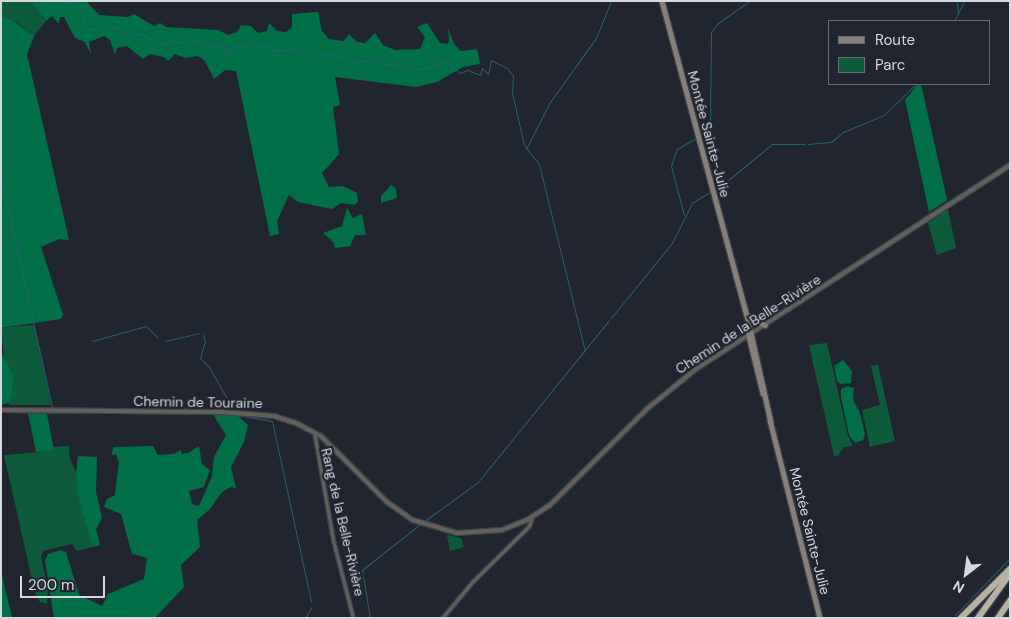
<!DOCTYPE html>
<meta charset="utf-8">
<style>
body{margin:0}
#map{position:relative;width:1011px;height:619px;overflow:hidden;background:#20252f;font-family:"DM Sans",sans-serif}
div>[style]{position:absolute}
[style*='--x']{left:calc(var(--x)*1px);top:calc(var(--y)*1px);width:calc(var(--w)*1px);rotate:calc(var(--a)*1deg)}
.green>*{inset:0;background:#0e5b3c}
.forest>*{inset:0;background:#006f48}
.stream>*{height:1px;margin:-0.5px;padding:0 0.5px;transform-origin:0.5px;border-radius:0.5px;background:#276170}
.roads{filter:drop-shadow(1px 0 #3d424b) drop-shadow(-1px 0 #3d424b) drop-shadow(0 1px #3d424b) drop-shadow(0 -1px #3d424b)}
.minor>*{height:3px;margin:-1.5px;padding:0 1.5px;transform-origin:1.5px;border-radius:1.5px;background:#635f5a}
.tertiary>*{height:4px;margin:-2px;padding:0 2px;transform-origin:2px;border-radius:2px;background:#635f5a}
.secondary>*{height:4.5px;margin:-2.25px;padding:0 2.25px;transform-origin:2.25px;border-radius:2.25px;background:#868078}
.motorway>*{height:5.5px;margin:-2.75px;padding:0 2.75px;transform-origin:2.75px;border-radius:2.75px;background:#b9b1a4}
span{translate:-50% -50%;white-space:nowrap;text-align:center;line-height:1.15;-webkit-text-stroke:4.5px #20252f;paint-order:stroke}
.street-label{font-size:14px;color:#d5d8df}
.frame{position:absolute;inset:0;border:2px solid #d5d8df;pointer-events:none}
.legend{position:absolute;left:828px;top:20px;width:162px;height:65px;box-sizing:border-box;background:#20252f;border:1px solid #686d75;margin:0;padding:6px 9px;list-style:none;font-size:15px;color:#d5d8df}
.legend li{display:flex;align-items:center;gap:10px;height:25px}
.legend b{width:25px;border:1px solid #686d75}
.north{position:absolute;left:941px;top:549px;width:50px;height:50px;-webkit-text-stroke:4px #20252f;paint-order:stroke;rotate:210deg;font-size:14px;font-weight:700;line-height:20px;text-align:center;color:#d5d8df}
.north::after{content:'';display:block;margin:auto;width:18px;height:22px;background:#d5d8df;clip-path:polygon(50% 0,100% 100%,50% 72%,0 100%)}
.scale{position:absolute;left:20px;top:576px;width:85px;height:22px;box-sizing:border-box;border:2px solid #d5d8df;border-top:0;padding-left:6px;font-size:15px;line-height:18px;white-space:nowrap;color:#d5d8df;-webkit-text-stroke:4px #20252f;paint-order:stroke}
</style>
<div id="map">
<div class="green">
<i style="clip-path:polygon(1px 1px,30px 1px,46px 21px,34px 36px,16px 22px,2px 19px)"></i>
<i style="clip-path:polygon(948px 209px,956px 248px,937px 255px,928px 223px)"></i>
<i style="clip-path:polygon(34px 325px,51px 405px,9px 405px,1px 328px)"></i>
<i style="clip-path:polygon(827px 343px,848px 436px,853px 446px,844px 447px,838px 456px,834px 456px,809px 345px)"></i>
<i style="clip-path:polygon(878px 365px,895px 441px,870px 447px,862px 410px,880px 405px,871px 366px)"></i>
<i style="clip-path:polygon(66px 446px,69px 446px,70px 459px,78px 478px,93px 547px,77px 551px,72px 544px,43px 551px,41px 557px,48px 590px,47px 604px,40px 602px,35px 593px,4px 455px,53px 451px,53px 447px)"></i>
<i style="clip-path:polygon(447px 535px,461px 538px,464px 547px,450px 551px)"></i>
</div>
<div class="forest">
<i style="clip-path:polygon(30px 1px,86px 1px,99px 15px,128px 17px,134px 14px,154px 26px,160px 23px,166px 27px,218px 30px,228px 35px,237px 32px,241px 25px,251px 26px,258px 33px,267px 31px,269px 23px,277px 31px,286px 32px,292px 27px,292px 14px,318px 12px,322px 31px,329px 39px,344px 41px,349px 34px,357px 42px,365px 43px,375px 33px,383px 45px,395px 50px,420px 49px,425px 37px,417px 27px,427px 23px,440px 43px,447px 44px,449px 41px,448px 28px,454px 44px,461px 51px,477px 49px,480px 64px,463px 67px,437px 82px,416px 87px,335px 77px,340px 105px,333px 107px,339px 154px,322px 173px,329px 187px,343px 186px,357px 193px,358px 201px,355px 205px,341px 203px,332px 209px,298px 202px,289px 195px,277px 221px,279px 234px,270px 236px,236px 71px,225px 70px,214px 79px,205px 61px,198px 56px,185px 58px,175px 54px,168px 61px,164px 57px,150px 54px,143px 59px,127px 46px,117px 48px,115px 55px,110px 40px,104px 36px,89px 42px,91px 54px,85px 42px,75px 38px,64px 17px,60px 17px,59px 24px,52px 16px,46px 21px)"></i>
<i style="clip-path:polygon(1px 18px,12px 20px,34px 36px,27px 54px,69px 240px,59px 239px,41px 247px,63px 315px,61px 319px,1px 328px)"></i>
<i style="clip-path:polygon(918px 84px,921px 84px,947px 200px,929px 212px,905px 100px)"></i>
<i style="clip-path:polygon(391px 185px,396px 189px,397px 198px,381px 203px,381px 196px)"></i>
<i style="clip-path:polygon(347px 208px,353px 218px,362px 214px,366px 235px,355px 235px,350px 246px,335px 248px,333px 242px,323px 233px,342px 226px)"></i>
<i style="clip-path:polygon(1px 352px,13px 376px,12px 394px,9px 403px,4px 404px,1px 404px)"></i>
<i style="clip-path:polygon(843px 360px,852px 371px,851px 383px,840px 384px,837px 381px,834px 366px)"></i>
<i style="clip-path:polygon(847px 386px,854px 388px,853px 400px,860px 413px,865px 435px,863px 440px,855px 443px,849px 435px,841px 397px,841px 389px)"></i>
<i style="clip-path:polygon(28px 413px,47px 414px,54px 451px,36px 452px)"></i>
<i style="clip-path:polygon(213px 414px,236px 414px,248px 425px,244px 442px,231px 467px,236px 488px,231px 487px,222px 492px,210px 509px,197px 520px,200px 547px,181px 565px,184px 587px,155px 618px,54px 618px,45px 560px,48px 554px,61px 550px,66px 552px,79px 595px,102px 606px,108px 594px,144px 579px,147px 558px,132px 554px,121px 514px,104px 507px,107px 499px,115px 495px,119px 462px,116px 454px,112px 455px,113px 447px,153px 446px,158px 455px,174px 454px,181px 450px,181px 454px,188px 453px,199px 446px,202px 464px,210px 470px,204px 487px,189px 491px,192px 504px,199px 506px,212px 476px,214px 457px,226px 435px)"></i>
<i style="clip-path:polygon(78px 456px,97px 457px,96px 492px,102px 518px,96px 529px,100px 545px,93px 547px,79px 499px,76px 471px)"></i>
<i style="clip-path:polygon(1px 571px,12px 618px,1px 618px)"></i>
</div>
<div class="stream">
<i style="--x:40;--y:1;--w:1;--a:0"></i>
<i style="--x:63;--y:1;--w:11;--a:22"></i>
<i style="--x:73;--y:5;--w:7;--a:63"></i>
<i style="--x:76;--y:11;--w:7;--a:-8"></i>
<i style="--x:83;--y:10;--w:20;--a:84"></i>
<i style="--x:85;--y:30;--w:17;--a:-7"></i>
<i style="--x:957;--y:1;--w:13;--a:86"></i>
<i style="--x:954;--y:21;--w:22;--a:-63"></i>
<i style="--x:107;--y:29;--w:12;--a:-5"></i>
<i style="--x:119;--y:28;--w:9;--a:58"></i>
<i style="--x:124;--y:36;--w:18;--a:-6"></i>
<i style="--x:142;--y:34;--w:23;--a:29"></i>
<i style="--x:162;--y:45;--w:7;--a:-34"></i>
<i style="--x:168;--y:41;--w:23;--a:7"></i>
<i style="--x:191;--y:44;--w:6;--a:-45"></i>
<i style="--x:195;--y:40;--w:14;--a:34"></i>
<i style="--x:207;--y:48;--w:19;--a:-9"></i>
<i style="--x:226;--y:45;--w:9;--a:90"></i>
<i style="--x:226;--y:54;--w:13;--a:-42"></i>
<i style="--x:236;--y:45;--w:20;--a:9"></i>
<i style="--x:256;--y:48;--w:9;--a:-27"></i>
<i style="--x:264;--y:44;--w:11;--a:34"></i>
<i style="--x:273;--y:50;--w:25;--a:-2"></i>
<i style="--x:298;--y:49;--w:19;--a:32"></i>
<i style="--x:314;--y:59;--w:11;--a:-27"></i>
<i style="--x:324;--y:54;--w:14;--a:4"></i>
<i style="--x:338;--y:55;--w:15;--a:28"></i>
<i style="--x:351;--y:62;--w:17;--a:-3"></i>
<i style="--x:368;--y:61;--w:7;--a:-45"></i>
<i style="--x:373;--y:56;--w:16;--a:35"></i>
<i style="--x:386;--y:65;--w:8;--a:-14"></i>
<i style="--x:394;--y:63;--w:13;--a:27"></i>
<i style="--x:406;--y:69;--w:24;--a:-2"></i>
<i style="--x:430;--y:68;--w:17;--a:-28"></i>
<i style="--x:445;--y:60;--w:20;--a:41"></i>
<i style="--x:460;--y:73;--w:9;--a:-21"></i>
<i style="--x:468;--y:70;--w:13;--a:23"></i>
<i style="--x:480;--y:75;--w:7;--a:-74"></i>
<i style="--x:482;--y:68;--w:8;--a:45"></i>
<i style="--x:488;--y:74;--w:14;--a:-78"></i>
<i style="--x:491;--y:60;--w:18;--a:27"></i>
<i style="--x:507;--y:68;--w:10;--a:53"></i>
<i style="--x:513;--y:76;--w:17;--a:93"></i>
<i style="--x:512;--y:93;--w:53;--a:77"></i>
<i style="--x:524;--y:145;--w:24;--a:52"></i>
<i style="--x:539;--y:164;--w:193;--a:76.2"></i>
<i style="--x:700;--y:137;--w:16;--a:-50"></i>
<i style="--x:710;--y:125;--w:93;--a:-89.4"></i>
<i style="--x:711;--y:32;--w:11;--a:-52"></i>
<i style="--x:718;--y:23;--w:39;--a:-35"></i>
<i style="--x:808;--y:144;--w:23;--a:-5"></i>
<i style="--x:831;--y:142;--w:16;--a:-40"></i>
<i style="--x:843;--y:132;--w:44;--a:-22.5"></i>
<i style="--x:884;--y:115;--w:45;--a:-44.1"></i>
<i style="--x:526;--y:149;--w:53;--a:-62.9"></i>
<i style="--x:550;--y:102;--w:79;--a:-54.3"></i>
<i style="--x:596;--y:38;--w:40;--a:-68"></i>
<i style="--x:1;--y:177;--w:236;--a:77.5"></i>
<i style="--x:715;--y:191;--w:74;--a:-39.5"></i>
<i style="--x:772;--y:144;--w:33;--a:0"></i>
<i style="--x:684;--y:215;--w:51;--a:-104.9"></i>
<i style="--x:671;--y:166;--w:18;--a:-71"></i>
<i style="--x:677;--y:149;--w:22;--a:-30"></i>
<i style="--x:611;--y:318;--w:97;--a:-50.9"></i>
<i style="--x:672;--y:243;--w:45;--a:-63.4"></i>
<i style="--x:692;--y:203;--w:22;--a:-32"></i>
<i style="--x:203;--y:335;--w:6;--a:72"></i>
<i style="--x:205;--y:341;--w:18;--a:106"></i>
<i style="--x:200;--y:358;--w:13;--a:45"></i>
<i style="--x:209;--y:367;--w:46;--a:60.1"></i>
<i style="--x:92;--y:341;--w:56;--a:-15.5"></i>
<i style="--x:146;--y:326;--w:17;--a:45"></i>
<i style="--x:165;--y:341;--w:35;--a:-13"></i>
<i style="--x:243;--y:416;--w:29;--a:10"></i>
<i style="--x:272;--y:421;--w:185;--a:77.8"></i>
<i style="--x:423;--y:522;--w:68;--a:-36"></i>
<i style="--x:478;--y:482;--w:208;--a:-51"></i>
<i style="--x:955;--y:615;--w:79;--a:-46"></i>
<i style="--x:305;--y:618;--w:12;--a:-59"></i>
<i style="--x:370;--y:618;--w:49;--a:-99.5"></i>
<i style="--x:362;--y:570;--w:74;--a:-38.4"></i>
</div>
<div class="roads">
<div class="minor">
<i style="--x:314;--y:432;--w:110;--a:80"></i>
<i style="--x:333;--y:540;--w:81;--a:75.6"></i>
<i style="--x:442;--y:618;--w:48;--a:-50"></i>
<i style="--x:473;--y:581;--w:78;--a:-44.5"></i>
<i style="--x:529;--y:526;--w:9;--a:-72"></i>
</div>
<div class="tertiary">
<i style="--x:1;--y:410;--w:221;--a:0.5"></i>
<i style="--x:222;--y:412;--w:52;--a:4.4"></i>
<i style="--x:274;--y:416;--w:25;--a:18"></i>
<i style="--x:298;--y:424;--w:27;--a:28"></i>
<i style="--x:322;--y:437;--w:92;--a:45"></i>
<i style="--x:387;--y:502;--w:32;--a:35"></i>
<i style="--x:413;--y:520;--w:46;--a:16.5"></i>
<i style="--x:457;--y:533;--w:45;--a:-3.8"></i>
<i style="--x:502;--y:530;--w:27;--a:-22"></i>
<i style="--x:527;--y:520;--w:27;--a:-33"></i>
<i style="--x:550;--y:505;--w:138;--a:-44.7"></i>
<i style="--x:648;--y:408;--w:62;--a:-39.1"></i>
<i style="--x:696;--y:369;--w:374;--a:-33"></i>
</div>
<div class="secondary">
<i style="--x:662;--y:1;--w:325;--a:74.9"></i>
<i style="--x:747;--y:315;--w:110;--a:77.4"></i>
<i style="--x:748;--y:316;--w:19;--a:28"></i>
<i style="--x:747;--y:328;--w:67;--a:76.2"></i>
<i style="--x:770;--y:420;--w:204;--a:75.8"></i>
</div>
<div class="motorway">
<i style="--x:961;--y:618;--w:69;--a:-45"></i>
<i style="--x:978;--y:618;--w:54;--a:-54"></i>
<i style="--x:998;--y:618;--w:21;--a:-55"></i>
</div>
</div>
<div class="street-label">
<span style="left:709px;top:134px;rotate:75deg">Montée Sainte-Julie</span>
<span style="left:748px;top:324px;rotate:-33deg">Chemin de la Belle-Rivière</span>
<span style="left:198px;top:402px;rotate:1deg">Chemin de Touraine</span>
<span style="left:343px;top:522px;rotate:77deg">Rang de la Belle-Rivière</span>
<span style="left:810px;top:531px;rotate:76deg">Montée Sainte-Julie</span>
</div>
<div class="frame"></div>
<ul class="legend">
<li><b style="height:6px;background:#868078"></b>Route</li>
<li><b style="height:14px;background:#0e5b3c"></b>Parc</li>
</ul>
<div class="north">N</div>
<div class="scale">200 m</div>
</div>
